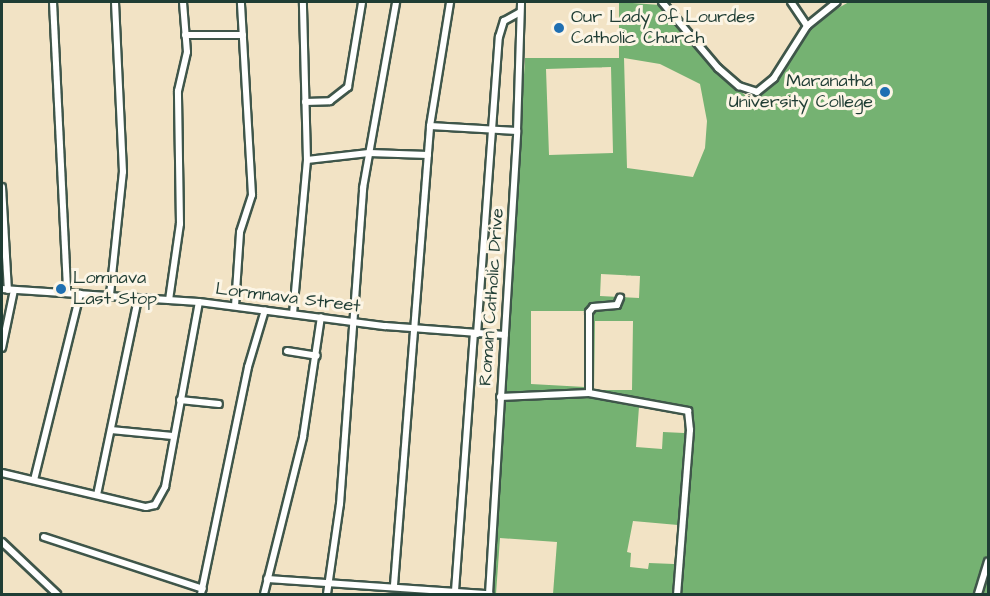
<!DOCTYPE html>
<style>
body{margin:0}
#map{position:relative;width:990px;height:596px;overflow:hidden;background:#f2e3c5;font-family:"Architects Daughter",sans-serif}
div>[style]{position:absolute}
[style*='--x']{left:calc(var(--x)*1px);top:calc(var(--y)*1px);width:calc(var(--w)*1px);rotate:calc(var(--a)*1deg)}
.forest>*{inset:0;background:#75b272}
.roads{filter:drop-shadow(2px 0 #3f564a) drop-shadow(-2px 0 #3f564a) drop-shadow(0 2px #3f564a) drop-shadow(0 -2px #3f564a)}
.street>*{height:6px;margin:-3px;padding:0 3px;transform-origin:3px;border-radius:3px;background:#fff}
.dots>*{width:16px;height:16px;translate:-50% -50%;box-sizing:border-box;border:3px solid #fcf5e5;border-radius:50%}
span{translate:-50% -50%;white-space:nowrap;text-align:center;line-height:1.15;-webkit-text-stroke:6px #fcf5e5;paint-order:stroke}
.poi-label{font-size:18px;color:#1f3d34}
.left{translate:0 -50%;text-align:left}
.right{translate:-100% -50%;text-align:right}
.street-label{font-size:18px;color:#1f3d34}
.frame{position:absolute;inset:0;border:3px solid #1f3d34;pointer-events:none}
</style>
<div id="map">
<div class="forest">
<i style="clip-path:polygon(evenodd,619px 2px,660px 5px,714px 68px,754px 103px,815px 21px,849px 2px,988px 2px,987px 594px,553px 594px,557px 542px,500px 538px,496px 594px,493px 594px,525px 58px,619px 58px,619px 2px,624px 58px,660px 64px,700px 84px,707px 121px,705px 148px,693px 177px,627px 168px,624px 58px,619px 2px,611px 67px,613px 153px,549px 155px,546px 69px,611px 67px,619px 2px,601px 274px,640px 276px,639px 298px,600px 296px,601px 274px,619px 2px,531px 311px,585px 311px,585px 387px,531px 384px,531px 311px,619px 2px,595px 321px,633px 321px,632px 390px,594px 390px,595px 321px,619px 2px,639px 407px,686px 411px,684px 433px,663px 432px,662px 449px,636px 447px,639px 407px,619px 2px,633px 521px,678px 525px,674px 564px,649px 563px,648px 569px,630px 567px,631px 553px,627px 552px,633px 521px)"></i>
</div>
<div class="roads">
<div class="street">
<i style="--x:53;--y:2;--w:291;--a:87.2"></i>
<i style="--x:662;--y:2;--w:87;--a:49.7"></i>
<i style="--x:718;--y:68;--w:28;--a:41"></i>
<i style="--x:739;--y:86;--w:19;--a:18"></i>
<i style="--x:757;--y:92;--w:22;--a:-39"></i>
<i style="--x:774;--y:78;--w:62;--a:-57.6"></i>
<i style="--x:807;--y:26;--w:38;--a:-39"></i>
<i style="--x:791;--y:2;--w:29;--a:56"></i>
<i style="--x:185;--y:35;--w:58;--a:0"></i>
<i style="--x:305;--y:102;--w:25;--a:-2"></i>
<i style="--x:330;--y:101;--w:23;--a:-38"></i>
<i style="--x:348;--y:87;--w:86;--a:-80.6"></i>
<i style="--x:430;--y:126;--w:87;--a:3.3"></i>
<i style="--x:307;--y:160;--w:62;--a:-6.4"></i>
<i style="--x:369;--y:153;--w:59;--a:1.9"></i>
<i style="--x:2;--y:187;--w:103;--a:86.7"></i>
<i style="--x:2;--y:289;--w:197;--a:3.8"></i>
<i style="--x:199;--y:302;--w:188;--a:7.4"></i>
<i style="--x:385;--y:326;--w:120;--a:4.3"></i>
<i style="--x:110;--y:295;--w:124;--a:-84"></i>
<i style="--x:123;--y:172;--w:170;--a:-92.7"></i>
<i style="--x:169;--y:300;--w:77;--a:-81.8"></i>
<i style="--x:180;--y:224;--w:133;--a:-90.9"></i>
<i style="--x:178;--y:91;--w:40;--a:-77"></i>
<i style="--x:187;--y:52;--w:50;--a:-94.6"></i>
<i style="--x:235;--y:306;--w:74;--a:-86.1"></i>
<i style="--x:240;--y:232;--w:39;--a:-72"></i>
<i style="--x:252;--y:195;--w:193;--a:-93.3"></i>
<i style="--x:293;--y:314;--w:155;--a:-84.8"></i>
<i style="--x:307;--y:160;--w:158;--a:-91.5"></i>
<i style="--x:477;--y:334;--w:298;--a:-85.8"></i>
<i style="--x:499;--y:37;--w:17;--a:-73"></i>
<i style="--x:504;--y:21;--w:18;--a:-29"></i>
<i style="--x:2;--y:348;--w:59;--a:-78.3"></i>
<i style="--x:287;--y:351;--w:30;--a:9"></i>
<i style="--x:589;--y:393;--w:81;--a:-90"></i>
<i style="--x:589;--y:312;--w:6;--a:-51"></i>
<i style="--x:593;--y:307;--w:24;--a:-5"></i>
<i style="--x:617;--y:305;--w:8;--a:-67"></i>
<i style="--x:500;--y:397;--w:89;--a:-2.6"></i>
<i style="--x:589;--y:393;--w:101;--a:10.3"></i>
<i style="--x:688;--y:411;--w:19;--a:84"></i>
<i style="--x:690;--y:430;--w:165;--a:94.5"></i>
<i style="--x:180;--y:400;--w:39;--a:6"></i>
<i style="--x:111;--y:430;--w:62;--a:5.5"></i>
<i style="--x:2;--y:473;--w:148;--a:13.3"></i>
<i style="--x:146;--y:507;--w:9;--a:-13"></i>
<i style="--x:155;--y:505;--w:21;--a:-61"></i>
<i style="--x:165;--y:487;--w:188;--a:-79.6"></i>
<i style="--x:34;--y:480;--w:192;--a:-76.1"></i>
<i style="--x:97;--y:495;--w:201;--a:-78.2"></i>
<i style="--x:44;--y:537;--w:167;--a:18.1"></i>
<i style="--x:2;--y:542;--w:76;--a:43.4"></i>
<i style="--x:267;--y:579;--w:223;--a:3.9"></i>
<i style="--x:394;--y:585;--w:460;--a:-85.5"></i>
<i style="--x:430;--y:126;--w:126;--a:-80.8"></i>
<i style="--x:455;--y:591;--w:258;--a:-85.8"></i>
<i style="--x:201;--y:594;--w:232;--a:-78.3"></i>
<i style="--x:248;--y:367;--w:59;--a:-73.4"></i>
<i style="--x:264;--y:594;--w:162;--a:-76"></i>
<i style="--x:303;--y:437;--w:121;--a:-81.5"></i>
<i style="--x:327;--y:594;--w:91;--a:-81.8"></i>
<i style="--x:340;--y:504;--w:317;--a:-85.8"></i>
<i style="--x:363;--y:188;--w:189;--a:-79.9"></i>
<i style="--x:489;--y:594;--w:464;--a:-86.5"></i>
<i style="--x:517;--y:131;--w:129;--a:-88.2"></i>
<i style="--x:978;--y:594;--w:34;--a:-73"></i>
</div>
</div>
<div class="dots">
<i style="left:559px;top:28px;background:#1f6fb2"></i>
<i style="left:885px;top:92px;background:#1f6fb2"></i>
<i style="left:61px;top:289px;background:#1f6fb2"></i>
</div>
<div class="poi-label">
<span class="left" style="left:571px;top:28px">Our Lady of Lourdes<br>Catholic Church</span>
<span class="right" style="left:873px;top:92px">Maranatha<br>University College</span>
<span class="left" style="left:73px;top:289px">Lomnava<br>Last Stop</span>
</div>
<div class="street-label">
<span style="left:492px;top:297px;rotate:-86deg">Roman Catholic Drive</span>
<span style="left:288px;top:298px;rotate:7deg">Lormnava Street</span>
</div>
<div class="frame"></div>
</div>
